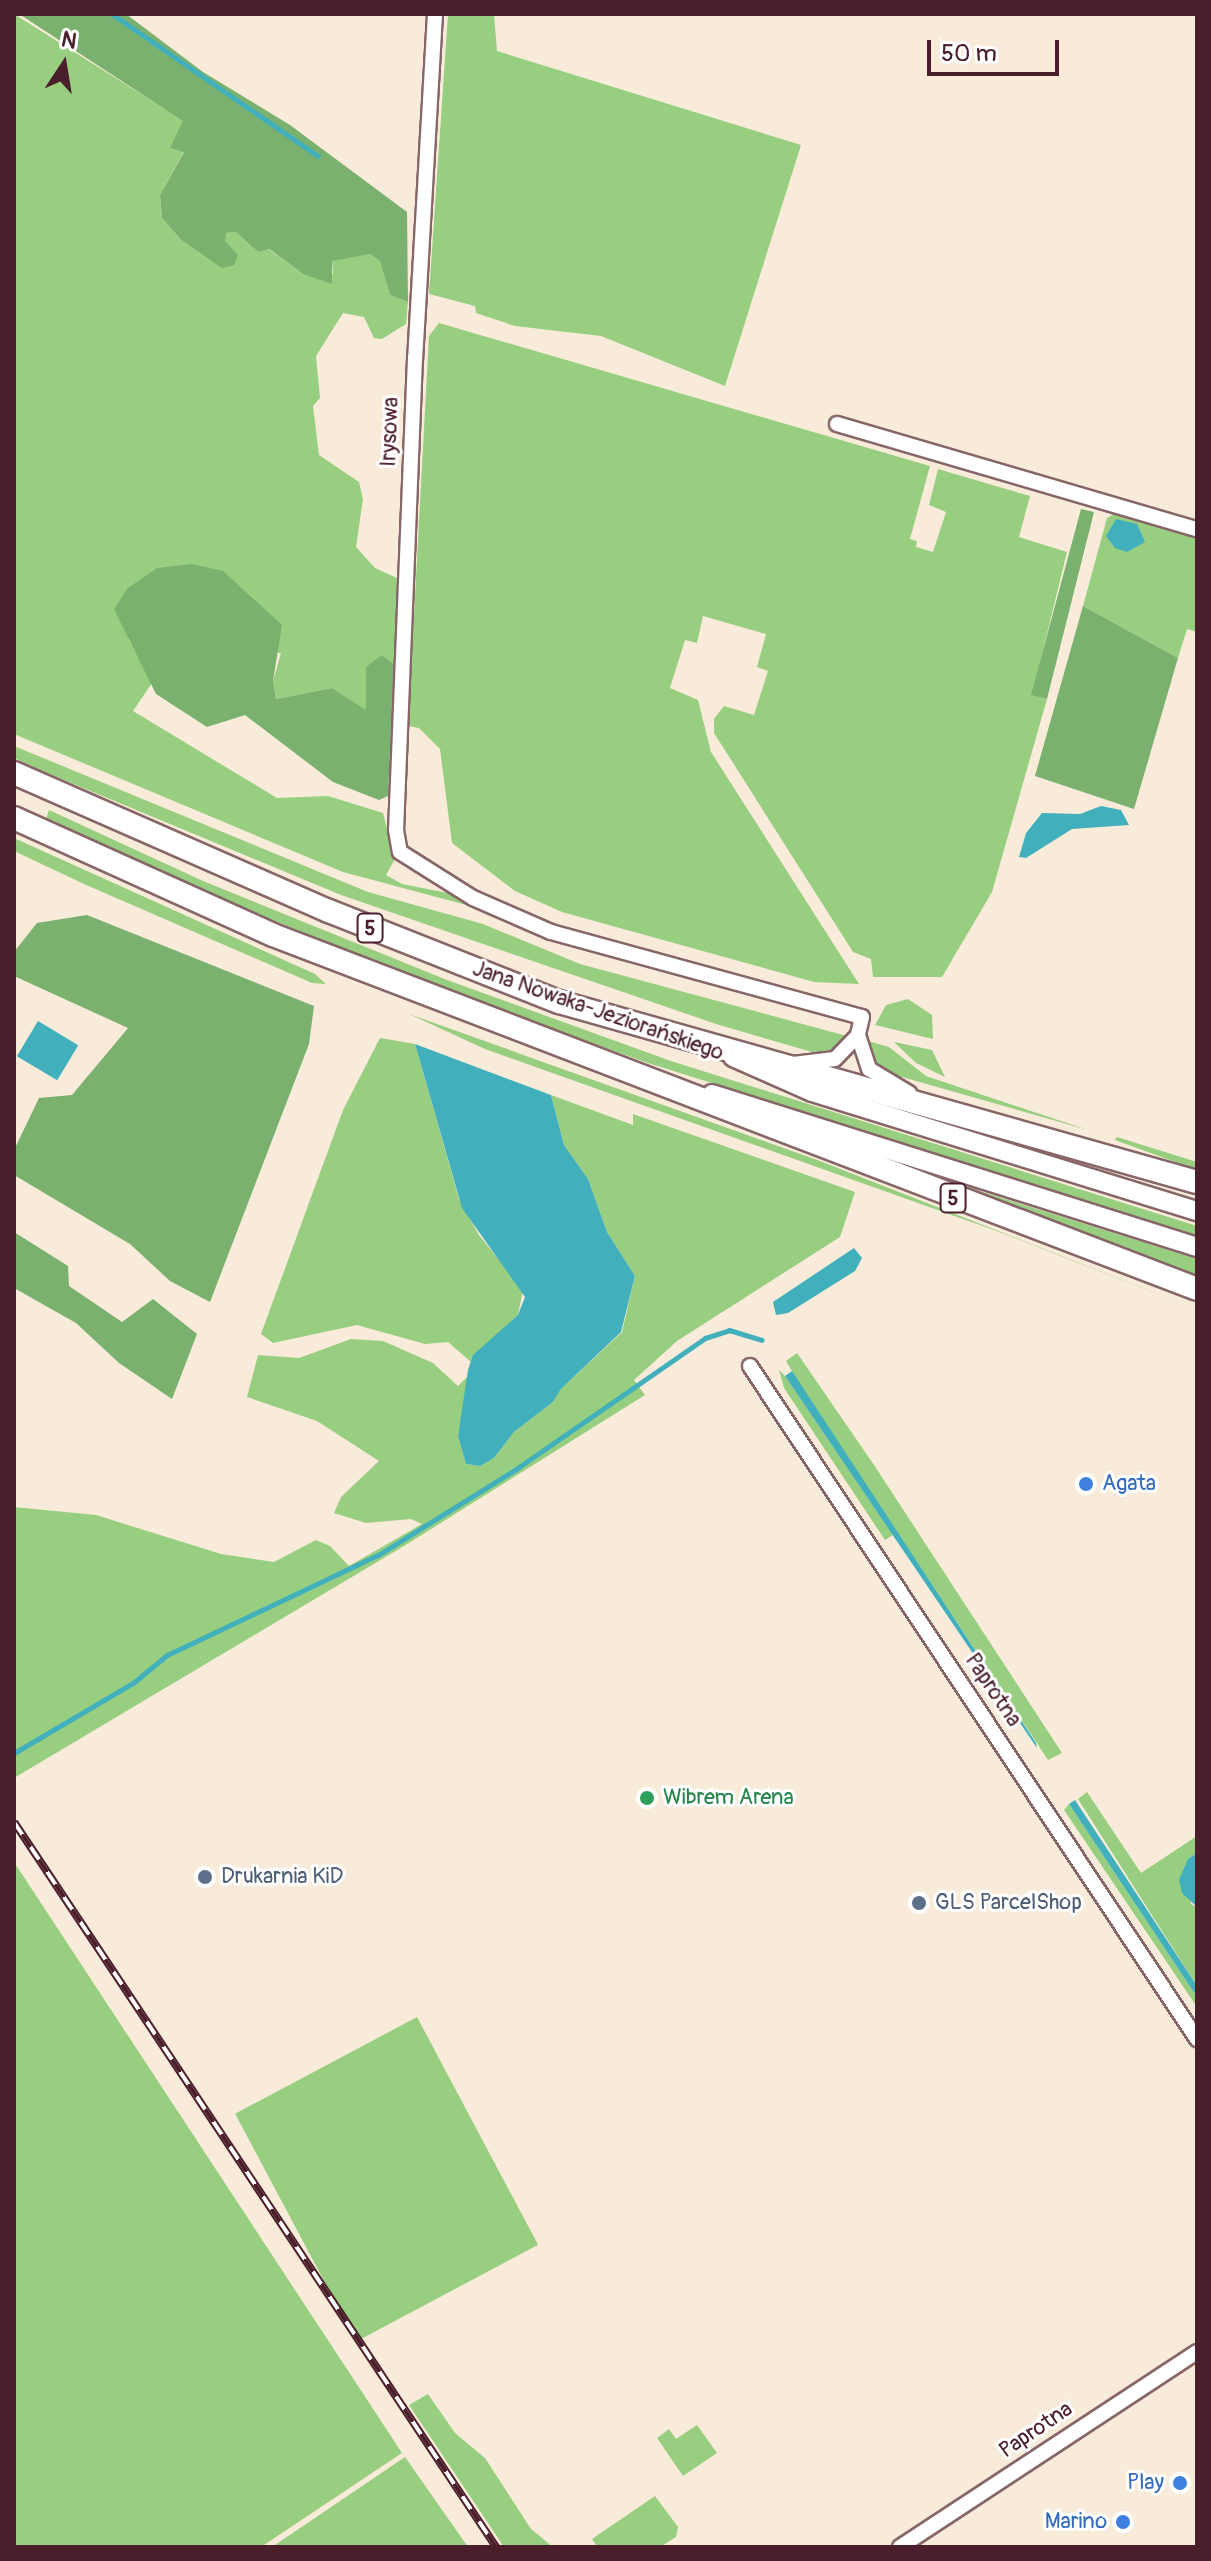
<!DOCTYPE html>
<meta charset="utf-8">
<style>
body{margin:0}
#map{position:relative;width:1211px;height:2561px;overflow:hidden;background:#f9ebda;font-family:Pangolin,sans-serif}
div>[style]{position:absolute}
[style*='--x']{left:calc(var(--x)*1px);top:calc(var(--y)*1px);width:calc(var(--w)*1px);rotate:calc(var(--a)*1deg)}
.green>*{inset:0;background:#98ce80;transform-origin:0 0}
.forest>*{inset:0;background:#7ab16e}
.water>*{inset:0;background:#41b0bc;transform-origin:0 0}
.stream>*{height:5px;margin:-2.5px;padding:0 2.5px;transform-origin:2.5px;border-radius:2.5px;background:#41b0bc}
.roads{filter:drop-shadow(2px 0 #876668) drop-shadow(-2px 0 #876668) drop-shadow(0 2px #876668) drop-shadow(0 -2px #876668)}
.minor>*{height:14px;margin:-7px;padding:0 7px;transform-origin:7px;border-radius:7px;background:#fff}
.tertiary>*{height:18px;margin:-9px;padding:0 9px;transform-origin:9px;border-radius:9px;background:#fff}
.primary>*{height:22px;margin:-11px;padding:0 11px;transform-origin:11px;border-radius:11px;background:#fff}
.rail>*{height:8px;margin-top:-4px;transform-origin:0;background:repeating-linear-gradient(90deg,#fff 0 15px,#4a1f2b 0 30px);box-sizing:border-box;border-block:2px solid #4a1f2b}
.dots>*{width:22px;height:22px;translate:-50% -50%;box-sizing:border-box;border:4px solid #fff;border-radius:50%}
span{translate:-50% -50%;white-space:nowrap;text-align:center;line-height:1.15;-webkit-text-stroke:6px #fff;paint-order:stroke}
.shield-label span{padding:2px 6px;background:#fff;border:2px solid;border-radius:6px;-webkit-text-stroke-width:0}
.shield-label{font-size:20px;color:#4a1f2b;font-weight:700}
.street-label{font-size:22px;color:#4a1f2b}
.shop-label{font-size:22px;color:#366cbe}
.left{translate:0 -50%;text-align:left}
.right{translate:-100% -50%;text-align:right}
.leisure-label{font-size:22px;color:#27864d}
.service-label{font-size:22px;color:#4e5e75}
.frame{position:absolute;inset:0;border:16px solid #4a1f2b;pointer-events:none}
.north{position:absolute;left:24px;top:24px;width:80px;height:80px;-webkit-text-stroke:6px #fff;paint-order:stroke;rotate:12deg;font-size:22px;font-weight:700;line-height:32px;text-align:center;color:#4a1f2b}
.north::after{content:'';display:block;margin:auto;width:28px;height:36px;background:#4a1f2b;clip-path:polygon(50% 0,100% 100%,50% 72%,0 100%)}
.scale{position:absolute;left:927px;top:40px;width:132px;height:36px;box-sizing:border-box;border:4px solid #4a1f2b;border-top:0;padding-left:10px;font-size:24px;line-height:28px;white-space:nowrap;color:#4a1f2b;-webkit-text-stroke:6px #fff;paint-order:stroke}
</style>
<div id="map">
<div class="green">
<i style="clip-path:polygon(14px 14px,184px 121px,171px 148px,184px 151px,160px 195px,162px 218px,181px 240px,206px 257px,226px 233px,236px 232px,258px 252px,268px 249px,303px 274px,333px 274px,332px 261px,340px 256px,370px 254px,380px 260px,390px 295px,408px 302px,406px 324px,382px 339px,374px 338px,364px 317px,343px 313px,316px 356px,320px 398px,313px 406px,319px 455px,359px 482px,363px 499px,356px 547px,375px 568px,399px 579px,394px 664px,382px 655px,367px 711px,332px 688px,276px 699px,273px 681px,281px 653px,128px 638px,152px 683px,133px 711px,277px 798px,328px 796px,383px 813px,395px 859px,386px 875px,402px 884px,453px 894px,485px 910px,343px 872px,14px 734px)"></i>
<i style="clip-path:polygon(448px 14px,494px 14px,497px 51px,801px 145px,725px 386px,601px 336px,515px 326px,476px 313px,475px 306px,429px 294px)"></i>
<i style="clip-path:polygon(439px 323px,930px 466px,910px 539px,917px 541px,916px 547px,933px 552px,946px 512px,929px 505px,938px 469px,1030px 496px,1019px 537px,1067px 552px,1032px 695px,1047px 699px,992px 892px,942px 977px,873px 977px,871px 959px,853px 952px,714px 733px,714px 719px,724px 706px,754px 715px,768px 671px,757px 667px,766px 634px,703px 616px,697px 643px,685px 640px,670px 688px,698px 700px,711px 752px,859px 984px,814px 982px,562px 912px,515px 891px,452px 843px,440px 749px,419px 728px,408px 726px,429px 336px)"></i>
<i style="clip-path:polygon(1117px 512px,1197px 535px,1197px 632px,1187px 629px,1178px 658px,1083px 606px,1107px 518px)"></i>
<i style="clip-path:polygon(14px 746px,368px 892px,483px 924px,580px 964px,847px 1036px,844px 1044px,835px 1053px,822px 1055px,716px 1024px,341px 895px,40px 770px,14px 758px)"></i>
<i style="clip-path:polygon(49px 810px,203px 881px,447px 980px,671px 1061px,1197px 1226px,1197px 1236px,648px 1063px,441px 989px,197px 889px,46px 819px)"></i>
<i style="clip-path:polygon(14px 838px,315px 974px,326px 984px,312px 983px,84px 884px,14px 851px)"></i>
<i style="clip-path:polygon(908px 999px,932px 1015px,933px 1039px,875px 1025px,886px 1005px)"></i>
<i style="clip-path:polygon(409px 1014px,820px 1161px,1197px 1309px,994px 1230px,485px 1049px)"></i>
<i style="clip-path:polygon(380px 1038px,415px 1044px,459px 1199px,479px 1235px,523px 1290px,518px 1315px,471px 1362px,448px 1342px,425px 1344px,357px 1325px,273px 1343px,261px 1334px,343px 1110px)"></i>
<i style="clip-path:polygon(868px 1041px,889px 1047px,926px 1076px,1088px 1130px,881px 1071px,869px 1058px)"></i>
<i style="clip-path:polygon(894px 1042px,932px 1050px,945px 1077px,916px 1063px)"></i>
<i style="clip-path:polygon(551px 1095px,633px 1125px,633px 1114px,855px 1192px,840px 1237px,677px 1341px,634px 1380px,645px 1395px,404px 1546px,14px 1778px,14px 1507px,96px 1515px,221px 1554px,274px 1562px,316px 1540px,330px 1546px,349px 1566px,422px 1524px,411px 1519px,366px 1523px,334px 1513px,341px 1497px,379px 1461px,317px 1421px,247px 1397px,258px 1355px,299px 1358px,351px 1339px,383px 1341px,433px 1363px,458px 1386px,469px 1375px,458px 1436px,466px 1464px,480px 1466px,494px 1458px,514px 1432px,553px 1402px,561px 1389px,622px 1332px,635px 1276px,607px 1232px,588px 1179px,564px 1145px)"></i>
<i style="clip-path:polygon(1117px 1137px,1197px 1162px,1197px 1170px,1115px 1140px)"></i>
<i style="clip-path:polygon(928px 1175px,1197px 1259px,1197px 1275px,1137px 1257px)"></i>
<i style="clip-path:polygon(797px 1353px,874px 1465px,1062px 1753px,1048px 1760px,802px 1388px,786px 1361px)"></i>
<i style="clip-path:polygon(779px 1370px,785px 1376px,893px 1535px,885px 1540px,877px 1528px,784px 1388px)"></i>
<i style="clip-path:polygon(1087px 1792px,1141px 1873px,1197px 1836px,1197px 1853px,1188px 1859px,1191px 1904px,1197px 1907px,1197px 1986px,1078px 1799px)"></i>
<i style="clip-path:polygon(1069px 1804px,1197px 1997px,1197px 2007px,1064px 1810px)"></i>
<i style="clip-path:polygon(14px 1862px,402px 2453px,261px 2547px,14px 2547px)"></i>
<i style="left:417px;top:2017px;width:258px;height:206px;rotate:62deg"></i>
<i style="clip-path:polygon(428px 2394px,455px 2433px,485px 2458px,531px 2529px,553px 2547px,504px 2547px,409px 2405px)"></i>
<i style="clip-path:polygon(697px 2425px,717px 2453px,683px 2476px,657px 2438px,669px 2429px,676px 2439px)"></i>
<i style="clip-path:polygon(405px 2457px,468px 2547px,272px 2547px)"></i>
<i style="clip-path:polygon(655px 2496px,678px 2527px,676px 2537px,660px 2547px,597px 2547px,592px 2539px)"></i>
</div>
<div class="forest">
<i style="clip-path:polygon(19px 14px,126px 14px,203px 72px,290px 125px,407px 212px,408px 302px,390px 295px,380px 261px,370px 254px,332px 261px,332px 284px,303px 274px,269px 249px,258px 252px,236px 232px,226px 233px,225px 241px,238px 255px,234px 265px,222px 268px,181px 240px,162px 218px,160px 195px,184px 152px,170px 148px,183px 121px)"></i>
<i style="clip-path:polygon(1081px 509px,1094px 512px,1047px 699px,1031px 695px)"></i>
<i style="clip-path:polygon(192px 564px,223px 571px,282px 625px,273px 681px,276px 699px,332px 688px,366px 710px,366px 667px,382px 655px,394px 664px,388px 796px,379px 800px,333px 782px,245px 715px,207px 727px,156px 694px,114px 609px,128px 588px,157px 568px)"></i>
<i style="clip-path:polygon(1083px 606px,1178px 658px,1134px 809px,1035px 776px)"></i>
<i style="clip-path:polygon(87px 915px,314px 1006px,309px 1044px,210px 1302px,170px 1281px,130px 1244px,14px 1175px,14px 1150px,39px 1098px,72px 1095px,128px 1028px,14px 976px,14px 952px,37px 923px)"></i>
<i style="clip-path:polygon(14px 1232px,68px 1266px,69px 1286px,122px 1322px,153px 1299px,197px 1334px,172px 1399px,119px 1363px,76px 1323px,14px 1288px)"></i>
</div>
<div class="water">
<i style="clip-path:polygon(1116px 519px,1137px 524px,1145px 542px,1127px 552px,1115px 548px,1106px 536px)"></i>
<i style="clip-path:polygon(1101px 806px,1121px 810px,1129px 825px,1072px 829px,1026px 858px,1019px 857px,1026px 833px,1042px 813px,1080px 814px)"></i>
<i style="left:38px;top:1021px;width:47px;height:41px;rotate:31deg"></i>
<i style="clip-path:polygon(415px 1044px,551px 1095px,564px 1145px,588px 1179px,607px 1232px,635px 1276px,621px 1332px,561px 1389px,553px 1402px,514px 1432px,494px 1458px,480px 1466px,466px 1464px,458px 1436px,468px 1370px,473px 1355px,518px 1315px,525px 1297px,462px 1208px)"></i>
<i style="clip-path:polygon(854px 1248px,862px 1258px,855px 1271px,788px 1313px,776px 1315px,773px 1302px)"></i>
<i style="clip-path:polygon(792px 1371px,1036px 1743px,1037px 1748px,785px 1376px)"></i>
<i style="clip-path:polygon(1075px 1800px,1197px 1986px,1197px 1997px,1069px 1804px)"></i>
<i style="clip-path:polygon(1197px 1853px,1197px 1907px,1182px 1893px,1179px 1880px,1188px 1859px)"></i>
</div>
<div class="stream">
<i style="--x:112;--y:14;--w:250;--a:34.6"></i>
<i style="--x:14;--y:1753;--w:138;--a:-30.5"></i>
<i style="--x:133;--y:1683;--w:44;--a:-39.5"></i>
<i style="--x:167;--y:1655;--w:233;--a:-25.4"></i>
<i style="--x:378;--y:1555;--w:163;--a:-31.9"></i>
<i style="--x:516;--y:1469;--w:230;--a:-34.7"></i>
<i style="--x:705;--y:1338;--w:25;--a:-18"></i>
<i style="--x:729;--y:1330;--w:34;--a:17"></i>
</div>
<div class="roads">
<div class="minor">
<i style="--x:435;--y:14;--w:345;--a:93.3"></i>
<i style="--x:415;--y:358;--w:472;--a:92.3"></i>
<i style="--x:396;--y:830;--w:22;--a:80"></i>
<i style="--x:400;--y:852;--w:86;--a:32.2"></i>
<i style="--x:473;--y:898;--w:85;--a:23.6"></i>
<i style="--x:551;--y:932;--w:322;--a:15.3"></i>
<i style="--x:862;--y:1017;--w:18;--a:103"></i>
<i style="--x:858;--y:1035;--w:36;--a:72"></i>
<i style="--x:869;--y:1069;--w:47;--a:31"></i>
<i style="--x:837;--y:424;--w:375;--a:16.3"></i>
<i style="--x:793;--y:1064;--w:42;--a:-6.8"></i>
<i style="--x:835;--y:1059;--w:33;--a:-46"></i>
<i style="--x:750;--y:1366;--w:808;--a:56.41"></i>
<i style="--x:900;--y:2547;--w:355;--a:-33.3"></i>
</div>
<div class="tertiary">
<i style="--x:733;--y:1057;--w:86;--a:23.9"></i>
<i style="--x:812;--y:1092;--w:403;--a:17.2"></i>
<i style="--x:712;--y:1094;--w:509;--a:17.51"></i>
</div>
<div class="primary">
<i style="--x:14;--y:773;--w:344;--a:23.7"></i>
<i style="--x:329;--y:911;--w:247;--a:21.6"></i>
<i style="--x:559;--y:1002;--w:663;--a:15.76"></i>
<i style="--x:14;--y:818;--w:284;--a:24.3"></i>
<i style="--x:273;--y:935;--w:989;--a:20.96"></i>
</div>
</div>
<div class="rail">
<i style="--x:14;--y:1822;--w:871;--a:56.38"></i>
</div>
<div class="dots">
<i style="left:1086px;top:1484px;background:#3f7fe0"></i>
<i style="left:647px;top:1798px;background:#2e9e5b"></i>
<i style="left:205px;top:1877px;background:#5c6f8a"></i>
<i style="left:919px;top:1903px;background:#5c6f8a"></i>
<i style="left:1180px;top:2483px;background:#3f7fe0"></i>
<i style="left:1123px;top:2522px;background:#3f7fe0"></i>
</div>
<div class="shield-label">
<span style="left:370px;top:928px">5</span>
<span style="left:953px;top:1198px">5</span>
</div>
<div class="street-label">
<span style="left:390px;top:432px;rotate:-88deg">Irysowa</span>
<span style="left:598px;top:1011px;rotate:19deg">Jana Nowaka-Jeziorańskiego</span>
<span style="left:993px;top:1690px;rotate:56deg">Paprotna</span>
<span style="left:1036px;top:2430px;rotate:-34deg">Paprotna</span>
</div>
<div class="shop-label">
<span class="left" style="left:1102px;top:1484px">Agata</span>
<span class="right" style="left:1164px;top:2483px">Play</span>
<span class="right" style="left:1107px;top:2522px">Marino</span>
</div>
<div class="leisure-label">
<span class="left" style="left:663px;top:1798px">Wibrem Arena</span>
</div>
<div class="service-label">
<span class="left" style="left:221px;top:1877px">Drukarnia KiD</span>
<span class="left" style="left:935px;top:1903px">GLS ParcelShop</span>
</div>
<div class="frame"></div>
<div class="north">N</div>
<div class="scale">50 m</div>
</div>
